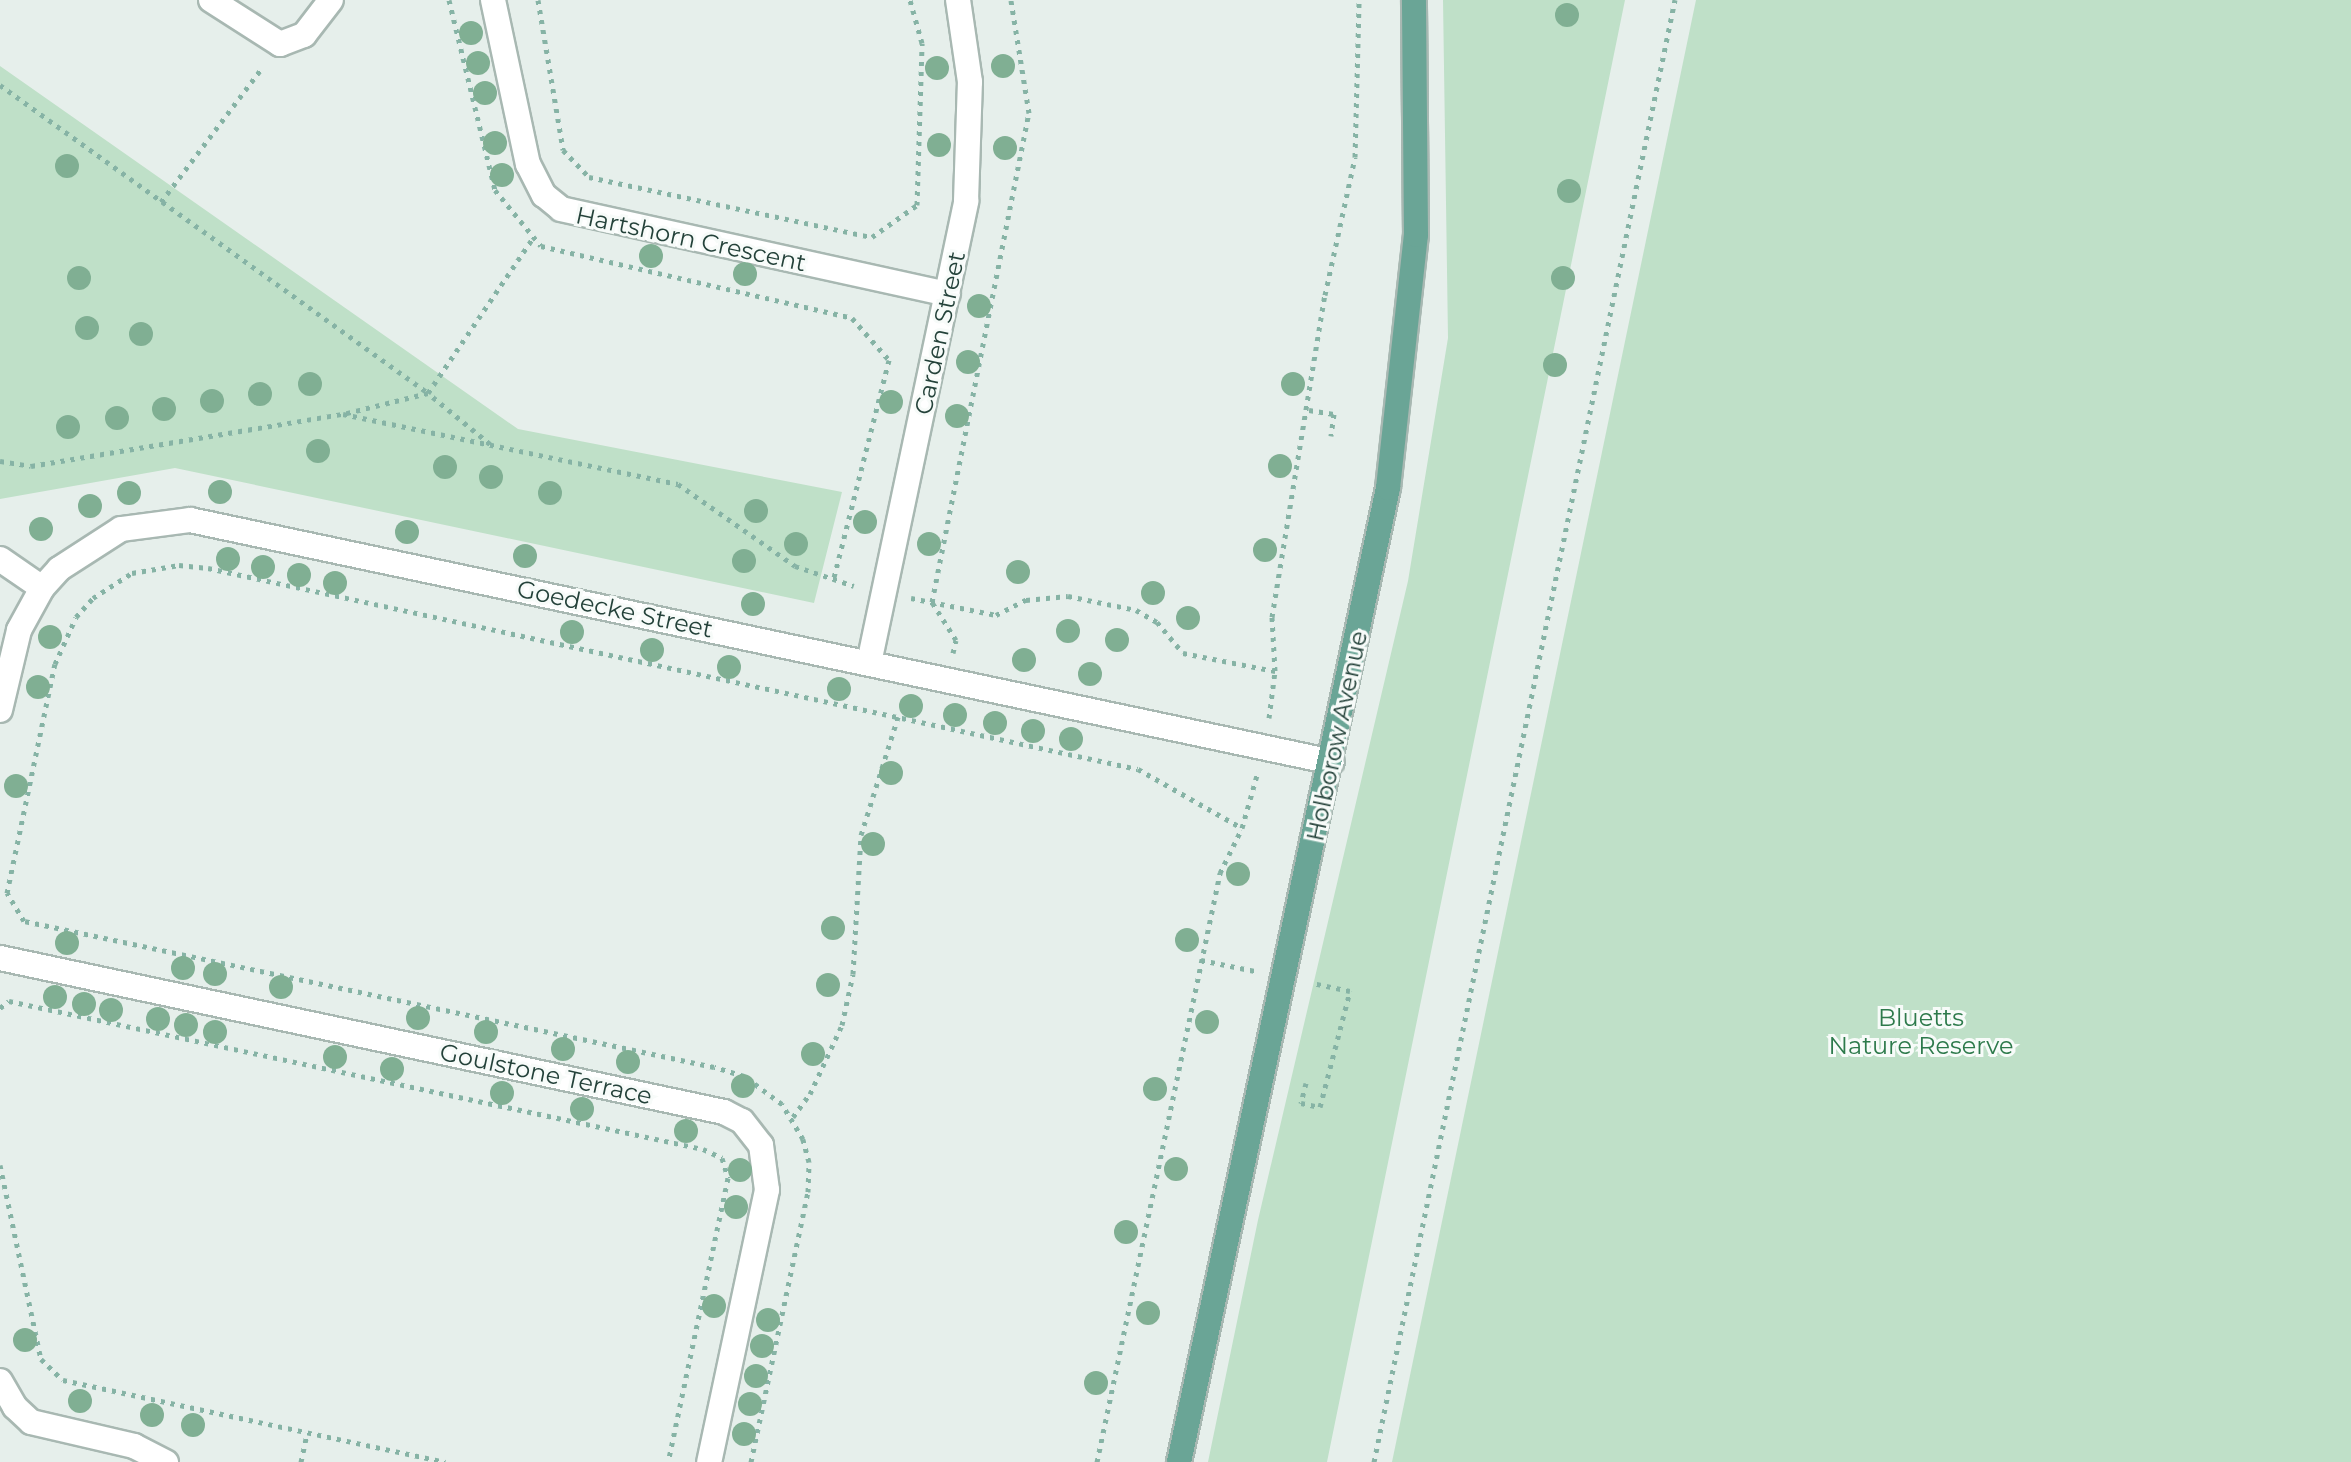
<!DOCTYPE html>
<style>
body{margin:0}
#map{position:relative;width:2351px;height:1462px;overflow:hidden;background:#e6efeb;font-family:Montserrat,sans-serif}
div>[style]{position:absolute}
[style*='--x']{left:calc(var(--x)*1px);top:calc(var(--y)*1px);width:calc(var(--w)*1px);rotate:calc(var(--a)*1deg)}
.green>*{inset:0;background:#bfe0c8}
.path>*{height:5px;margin-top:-2.5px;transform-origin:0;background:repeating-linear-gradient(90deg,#86b3a5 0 4px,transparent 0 10px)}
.roads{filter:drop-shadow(2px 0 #a8b8b2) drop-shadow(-2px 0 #a8b8b2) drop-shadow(0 2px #a8b8b2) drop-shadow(0 -2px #a8b8b2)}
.minor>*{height:24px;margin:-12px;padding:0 12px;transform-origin:12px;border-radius:12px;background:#fff}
.major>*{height:24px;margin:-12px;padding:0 12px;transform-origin:12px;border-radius:12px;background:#6aa596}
.trees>*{width:24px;height:24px;margin:-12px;border-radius:50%;background:#80af93}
span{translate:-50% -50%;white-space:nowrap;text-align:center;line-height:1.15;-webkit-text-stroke:6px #f7fbf9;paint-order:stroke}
.street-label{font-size:24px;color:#24423a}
.park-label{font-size:24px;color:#2d7a4b}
</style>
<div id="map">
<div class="green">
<i style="clip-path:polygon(1443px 0,1625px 0,1327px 1462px,1208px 1462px,1258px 1220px,1408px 581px,1448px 338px)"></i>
<i style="clip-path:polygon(1696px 0,2351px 0,2351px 1462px,1392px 1462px)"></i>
<i style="clip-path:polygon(0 66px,518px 429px,842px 492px,814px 603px,175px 468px,0 499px)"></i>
</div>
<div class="path">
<i style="--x:449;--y:0;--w:195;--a:76.4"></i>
<i style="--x:495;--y:190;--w:72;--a:50.6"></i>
<i style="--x:541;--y:246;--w:319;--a:13"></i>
<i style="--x:852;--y:318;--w:56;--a:48.6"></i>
<i style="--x:889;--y:360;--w:229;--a:104.2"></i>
<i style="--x:538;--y:0;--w:152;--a:80.5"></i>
<i style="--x:563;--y:150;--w:37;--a:46"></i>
<i style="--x:589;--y:177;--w:289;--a:12"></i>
<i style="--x:872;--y:237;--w:55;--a:-35.4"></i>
<i style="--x:917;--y:205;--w:162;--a:-88.2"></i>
<i style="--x:922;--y:43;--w:45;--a:-105.6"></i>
<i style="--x:0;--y:85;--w:527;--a:35.74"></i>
<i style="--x:428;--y:393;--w:187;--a:-55.9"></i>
<i style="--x:161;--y:202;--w:168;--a:-53"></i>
<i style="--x:1309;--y:410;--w:25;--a:9"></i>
<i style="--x:1334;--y:414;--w:22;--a:98"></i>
<i style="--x:490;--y:444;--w:80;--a:-140.6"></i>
<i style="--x:428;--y:393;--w:88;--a:166.1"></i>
<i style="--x:343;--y:414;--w:342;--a:11.8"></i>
<i style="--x:678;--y:484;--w:143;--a:35"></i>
<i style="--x:795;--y:566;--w:62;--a:18.7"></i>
<i style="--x:0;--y:461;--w:31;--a:9"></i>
<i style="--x:31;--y:466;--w:316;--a:-9.5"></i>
<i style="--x:911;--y:598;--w:87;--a:11.3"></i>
<i style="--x:996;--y:615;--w:34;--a:-27"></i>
<i style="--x:1026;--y:600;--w:42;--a:-5.4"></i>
<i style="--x:1068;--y:596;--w:69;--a:11.6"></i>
<i style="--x:1136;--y:610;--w:24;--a:30"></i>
<i style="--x:1157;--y:622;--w:40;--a:50"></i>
<i style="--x:1183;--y:653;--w:94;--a:11.1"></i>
<i style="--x:953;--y:653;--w:13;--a:-77"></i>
<i style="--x:956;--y:640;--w:45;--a:-122.3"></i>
<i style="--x:932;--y:602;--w:499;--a:-78.8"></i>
<i style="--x:1029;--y:113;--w:114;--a:-99.1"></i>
<i style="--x:1269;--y:718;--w:47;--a:-82.7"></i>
<i style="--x:1275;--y:671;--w:54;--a:-93.2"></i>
<i style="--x:1272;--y:617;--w:326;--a:-80.7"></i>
<i style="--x:1325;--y:295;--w:141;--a:-77.7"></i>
<i style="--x:1355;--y:157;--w:157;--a:-88.5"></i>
<i style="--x:1201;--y:960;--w:55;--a:11.5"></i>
<i style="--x:0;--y:1008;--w:11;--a:-38"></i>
<i style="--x:9;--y:1001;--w:710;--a:12.04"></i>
<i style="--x:703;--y:1149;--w:21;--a:25"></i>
<i style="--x:722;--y:1158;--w:21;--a:73"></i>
<i style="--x:728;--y:1178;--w:290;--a:101.9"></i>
<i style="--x:1306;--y:1083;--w:21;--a:104"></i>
<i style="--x:1301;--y:1103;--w:19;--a:12"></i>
<i style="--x:1320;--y:1107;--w:120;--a:-75.5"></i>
<i style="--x:1350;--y:991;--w:39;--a:-168"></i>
<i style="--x:793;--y:1117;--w:29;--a:-54"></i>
<i style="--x:810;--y:1094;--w:76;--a:-65.1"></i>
<i style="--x:842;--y:1025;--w:52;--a:-77.8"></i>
<i style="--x:853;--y:974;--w:139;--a:-86.7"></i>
<i style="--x:861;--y:835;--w:124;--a:-72.6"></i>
<i style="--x:0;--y:1165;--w:198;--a:78.1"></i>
<i style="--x:41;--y:1359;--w:30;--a:44"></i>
<i style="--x:63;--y:1380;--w:391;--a:12.1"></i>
<i style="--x:301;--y:1462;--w:30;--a:-78"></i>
<i style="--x:751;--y:1462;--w:276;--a:-78.1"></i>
<i style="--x:808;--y:1192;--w:30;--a:-88"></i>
<i style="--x:809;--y:1162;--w:24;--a:-105"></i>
<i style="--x:803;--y:1139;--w:41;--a:-121"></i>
<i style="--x:782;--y:1104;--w:47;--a:-143.6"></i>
<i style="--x:744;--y:1076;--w:31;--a:-163"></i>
<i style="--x:714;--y:1067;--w:705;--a:-168.05"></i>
<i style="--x:24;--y:921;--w:33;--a:-121"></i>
<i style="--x:7;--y:893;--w:234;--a:-78.2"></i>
<i style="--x:55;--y:664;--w:51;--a:-65.9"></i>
<i style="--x:76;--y:617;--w:25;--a:-48"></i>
<i style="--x:93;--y:598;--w:46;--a:-32.7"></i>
<i style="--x:132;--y:573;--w:48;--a:-9.7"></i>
<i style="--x:179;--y:565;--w:29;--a:6"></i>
<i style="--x:208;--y:568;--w:951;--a:12.2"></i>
<i style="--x:1138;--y:769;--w:120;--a:29.6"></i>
<i style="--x:1242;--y:828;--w:55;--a:-74.2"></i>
<i style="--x:1097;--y:1462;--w:602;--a:-78.2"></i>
<i style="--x:1220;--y:873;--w:50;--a:-63.9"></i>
<i style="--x:1374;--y:1462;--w:1493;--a:-78.37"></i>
</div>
<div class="roads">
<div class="minor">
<i style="--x:211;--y:0;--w:82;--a:32.5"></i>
<i style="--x:280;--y:44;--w:26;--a:-21"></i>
<i style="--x:304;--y:35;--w:44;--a:-52.4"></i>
<i style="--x:493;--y:0;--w:168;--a:78"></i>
<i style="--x:528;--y:164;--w:35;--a:63"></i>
<i style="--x:544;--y:195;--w:22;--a:39"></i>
<i style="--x:561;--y:209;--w:396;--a:12.4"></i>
<i style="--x:0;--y:559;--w:51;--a:34.6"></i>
<i style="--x:869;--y:663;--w:472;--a:-78.1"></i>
<i style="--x:966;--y:201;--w:119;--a:-88.1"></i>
<i style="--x:970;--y:82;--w:83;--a:-98.3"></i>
<i style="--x:0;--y:710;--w:82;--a:-76.6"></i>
<i style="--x:19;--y:630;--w:48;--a:-61.3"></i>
<i style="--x:42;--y:588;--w:25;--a:-48"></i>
<i style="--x:59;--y:569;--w:74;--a:-32.8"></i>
<i style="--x:121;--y:529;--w:70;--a:-7.4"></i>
<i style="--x:190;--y:520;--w:1167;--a:11.96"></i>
<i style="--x:0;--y:958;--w:740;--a:12.01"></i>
<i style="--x:724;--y:1112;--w:20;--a:27"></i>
<i style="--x:742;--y:1121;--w:31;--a:52"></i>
<i style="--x:761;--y:1145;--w:45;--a:82.4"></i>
<i style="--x:767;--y:1190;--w:278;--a:102"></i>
<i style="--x:0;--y:1381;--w:30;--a:60"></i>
<i style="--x:15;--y:1407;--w:22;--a:43"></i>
<i style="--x:31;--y:1422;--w:106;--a:13.1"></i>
<i style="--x:134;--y:1446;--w:36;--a:27"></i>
</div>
<div class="major">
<i style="--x:1179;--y:1462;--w:996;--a:-77.89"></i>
<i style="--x:1388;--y:488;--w:255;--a:-83.7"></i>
<i style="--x:1416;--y:235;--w:235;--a:-90.5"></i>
</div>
</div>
<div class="trees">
<i style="left:1567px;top:15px"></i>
<i style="left:471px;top:33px"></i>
<i style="left:478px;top:63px"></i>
<i style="left:1003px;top:66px"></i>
<i style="left:937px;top:68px"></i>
<i style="left:485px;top:93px"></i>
<i style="left:495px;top:143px"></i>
<i style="left:939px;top:145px"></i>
<i style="left:1005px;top:148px"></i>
<i style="left:67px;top:166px"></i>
<i style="left:502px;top:175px"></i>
<i style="left:1569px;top:191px"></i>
<i style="left:651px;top:256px"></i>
<i style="left:745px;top:274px"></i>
<i style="left:79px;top:278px"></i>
<i style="left:1563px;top:278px"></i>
<i style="left:979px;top:306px"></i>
<i style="left:87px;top:328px"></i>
<i style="left:141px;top:334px"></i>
<i style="left:968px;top:362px"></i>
<i style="left:1555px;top:365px"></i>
<i style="left:310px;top:384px"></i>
<i style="left:1293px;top:384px"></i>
<i style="left:260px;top:394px"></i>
<i style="left:212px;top:401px"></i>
<i style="left:891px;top:402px"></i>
<i style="left:164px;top:409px"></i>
<i style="left:957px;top:416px"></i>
<i style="left:117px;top:418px"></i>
<i style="left:68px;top:427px"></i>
<i style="left:318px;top:451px"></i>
<i style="left:1280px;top:466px"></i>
<i style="left:445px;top:467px"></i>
<i style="left:491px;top:477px"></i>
<i style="left:220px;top:492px"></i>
<i style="left:129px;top:493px"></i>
<i style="left:550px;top:493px"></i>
<i style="left:90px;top:506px"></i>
<i style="left:756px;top:511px"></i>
<i style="left:865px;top:522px"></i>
<i style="left:41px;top:529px"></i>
<i style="left:407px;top:532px"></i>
<i style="left:796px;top:544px"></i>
<i style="left:929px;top:544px"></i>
<i style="left:1265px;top:550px"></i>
<i style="left:525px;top:556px"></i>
<i style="left:228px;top:559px"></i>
<i style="left:744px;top:561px"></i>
<i style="left:263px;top:567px"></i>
<i style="left:1018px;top:572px"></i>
<i style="left:299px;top:575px"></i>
<i style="left:335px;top:583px"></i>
<i style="left:1153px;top:593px"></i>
<i style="left:753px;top:604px"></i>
<i style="left:1188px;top:618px"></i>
<i style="left:1068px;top:631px"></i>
<i style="left:572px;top:632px"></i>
<i style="left:50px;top:637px"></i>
<i style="left:1117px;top:640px"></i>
<i style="left:652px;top:650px"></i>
<i style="left:1024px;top:660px"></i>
<i style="left:729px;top:667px"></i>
<i style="left:1090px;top:674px"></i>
<i style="left:38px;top:687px"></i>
<i style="left:839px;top:689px"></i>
<i style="left:911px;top:706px"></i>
<i style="left:955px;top:715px"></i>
<i style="left:995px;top:723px"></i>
<i style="left:1033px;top:731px"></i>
<i style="left:1071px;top:739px"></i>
<i style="left:891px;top:773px"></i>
<i style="left:16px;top:786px"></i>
<i style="left:873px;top:844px"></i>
<i style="left:1238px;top:874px"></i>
<i style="left:833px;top:928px"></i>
<i style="left:1187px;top:940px"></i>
<i style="left:67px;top:943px"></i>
<i style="left:183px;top:968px"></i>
<i style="left:215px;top:974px"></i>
<i style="left:828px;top:985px"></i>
<i style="left:281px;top:987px"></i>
<i style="left:55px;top:997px"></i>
<i style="left:84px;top:1004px"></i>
<i style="left:111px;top:1010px"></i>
<i style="left:418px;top:1018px"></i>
<i style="left:158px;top:1019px"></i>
<i style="left:1207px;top:1022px"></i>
<i style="left:186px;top:1025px"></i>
<i style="left:215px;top:1032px"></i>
<i style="left:486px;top:1032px"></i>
<i style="left:563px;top:1049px"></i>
<i style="left:813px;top:1054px"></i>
<i style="left:335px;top:1057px"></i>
<i style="left:628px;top:1062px"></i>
<i style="left:392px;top:1069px"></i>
<i style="left:743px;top:1086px"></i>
<i style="left:1155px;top:1089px"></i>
<i style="left:502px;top:1093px"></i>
<i style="left:582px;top:1109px"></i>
<i style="left:686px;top:1131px"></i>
<i style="left:1176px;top:1169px"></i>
<i style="left:740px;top:1170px"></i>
<i style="left:736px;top:1207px"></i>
<i style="left:1126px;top:1232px"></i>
<i style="left:714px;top:1306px"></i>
<i style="left:1148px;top:1313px"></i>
<i style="left:768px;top:1320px"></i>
<i style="left:25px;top:1340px"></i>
<i style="left:762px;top:1346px"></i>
<i style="left:756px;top:1376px"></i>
<i style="left:1096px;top:1383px"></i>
<i style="left:80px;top:1401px"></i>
<i style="left:750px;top:1404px"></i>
<i style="left:152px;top:1415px"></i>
<i style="left:193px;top:1425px"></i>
<i style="left:744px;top:1434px"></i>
</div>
<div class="street-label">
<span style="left:691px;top:239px;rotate:12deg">Hartshorn Crescent</span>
<span style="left:940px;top:333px;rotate:-78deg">Carden Street</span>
<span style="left:615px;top:609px;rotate:12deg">Goedecke Street</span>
<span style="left:1337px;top:736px;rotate:-78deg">Holborow Avenue</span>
<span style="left:546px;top:1074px;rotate:12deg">Goulstone Terrace</span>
</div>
<div class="park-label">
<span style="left:1921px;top:1032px">Bluetts<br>Nature Reserve</span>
</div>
</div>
